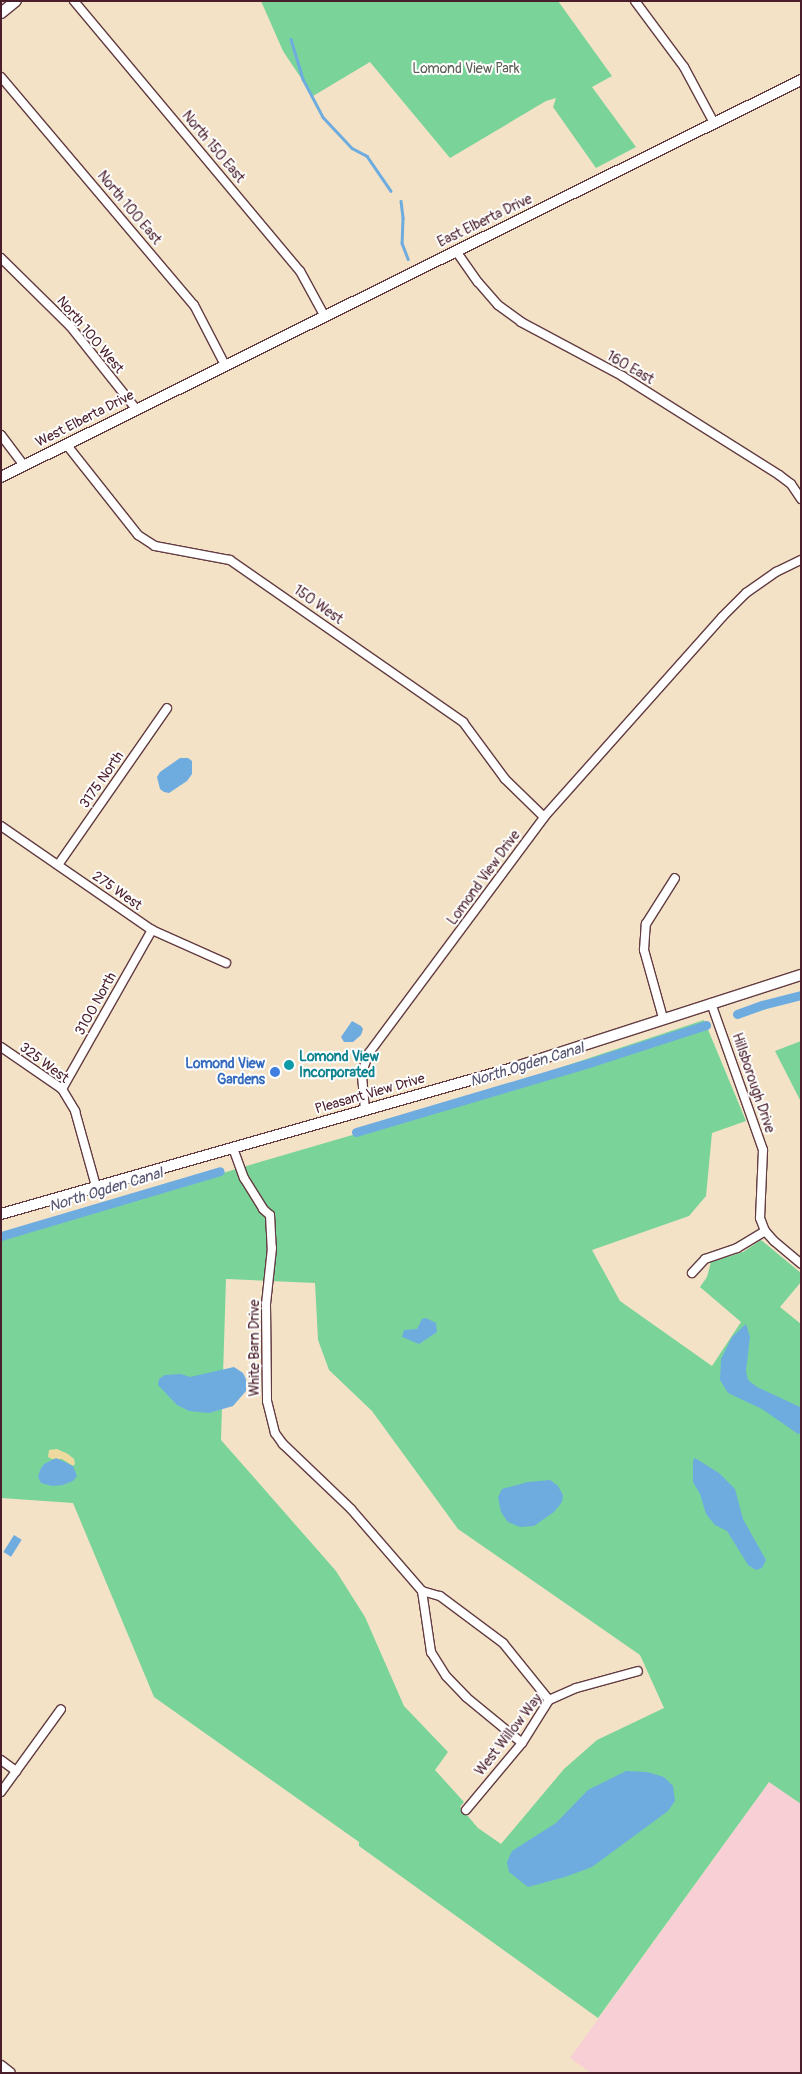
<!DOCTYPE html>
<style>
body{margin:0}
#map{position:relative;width:802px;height:2074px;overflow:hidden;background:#f3e2c6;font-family:Pangolin,sans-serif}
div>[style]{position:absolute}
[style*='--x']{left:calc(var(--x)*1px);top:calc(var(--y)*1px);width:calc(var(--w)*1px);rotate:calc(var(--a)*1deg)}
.built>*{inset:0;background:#f7cfd4}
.green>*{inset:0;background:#7ad49a}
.sand>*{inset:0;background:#eeda9e}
.water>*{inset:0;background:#6eace0;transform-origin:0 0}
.stream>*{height:2.5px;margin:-1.25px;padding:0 1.25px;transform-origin:1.25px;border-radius:1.25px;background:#6eace0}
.canal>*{height:9px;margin:-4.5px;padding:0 4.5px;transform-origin:4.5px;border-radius:4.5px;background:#6eace0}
.roads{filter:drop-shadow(1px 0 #633c42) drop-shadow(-1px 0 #633c42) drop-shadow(0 1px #633c42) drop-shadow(0 -1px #633c42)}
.street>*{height:8px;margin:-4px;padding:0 4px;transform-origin:4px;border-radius:4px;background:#fff}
.secondary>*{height:10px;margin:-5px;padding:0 5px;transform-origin:5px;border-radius:5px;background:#fff}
.dots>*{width:14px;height:14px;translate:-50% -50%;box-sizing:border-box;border:2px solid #fff;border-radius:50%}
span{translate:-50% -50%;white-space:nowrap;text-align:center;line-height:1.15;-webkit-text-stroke:4px #fff;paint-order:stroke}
.park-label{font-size:14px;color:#5b5e52}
.street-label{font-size:14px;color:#4a1f2b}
.culture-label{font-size:14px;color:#0d838f;font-weight:700}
.left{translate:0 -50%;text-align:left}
.shop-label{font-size:14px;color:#366cbe;font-weight:700}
.right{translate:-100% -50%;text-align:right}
.water-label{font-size:15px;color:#585773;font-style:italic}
.frame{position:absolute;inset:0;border:2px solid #4a1f2b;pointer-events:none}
</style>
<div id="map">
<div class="built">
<i style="clip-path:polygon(769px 1782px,801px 1804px,801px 2073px,591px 2073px,570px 2058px)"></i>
</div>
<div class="green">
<i style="clip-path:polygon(261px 1px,558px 1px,612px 76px,592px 87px,636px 147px,596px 168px,553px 107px,556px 98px,546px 101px,450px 158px,370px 62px,313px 96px,283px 51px)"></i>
<i style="clip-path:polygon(evenodd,704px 1020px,746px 1121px,712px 1133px,706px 1196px,689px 1216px,592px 1250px,620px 1301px,712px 1366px,741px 1322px,700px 1287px,707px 1277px,711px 1262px,743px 1252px,761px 1240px,801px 1273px,801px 1282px,780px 1307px,801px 1324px,801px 1804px,769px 1782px,598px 2018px,359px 1846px,359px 1842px,154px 1697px,73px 1503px,1px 1498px,1px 1238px,390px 1124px,704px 1020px,226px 1279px,315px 1283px,318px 1340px,329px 1370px,372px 1411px,458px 1529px,640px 1655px,664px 1708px,597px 1740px,564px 1769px,501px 1844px,478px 1828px,460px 1807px,464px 1802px,435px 1770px,448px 1752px,404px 1706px,365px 1617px,336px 1571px,221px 1440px,226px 1279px)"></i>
<i style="clip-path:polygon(801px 1041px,801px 1102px,775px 1051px)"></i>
</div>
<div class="sand">
<i style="clip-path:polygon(57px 1449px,68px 1454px,74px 1459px,75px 1464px,73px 1466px,62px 1459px,52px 1459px,48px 1457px,49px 1450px)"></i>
</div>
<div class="water">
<i style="clip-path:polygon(180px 758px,188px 758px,192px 761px,192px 774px,187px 781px,169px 793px,164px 792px,160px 789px,157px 777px,160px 772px)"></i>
<i style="clip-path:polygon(352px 1021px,361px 1026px,363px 1029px,361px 1035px,353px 1042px,344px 1042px,341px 1037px)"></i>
<i style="clip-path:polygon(426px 1318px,436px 1323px,437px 1332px,419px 1344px,402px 1337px,404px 1330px,417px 1329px,422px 1319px)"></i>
<i style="clip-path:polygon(746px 1324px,750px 1337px,746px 1371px,748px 1380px,757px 1387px,800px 1407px,801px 1433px,798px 1434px,762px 1409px,728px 1393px,720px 1380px,721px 1359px,732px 1337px)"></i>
<i style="clip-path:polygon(234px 1367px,243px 1373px,246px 1379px,246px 1391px,233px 1406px,209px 1413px,189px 1411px,177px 1405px,158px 1385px,159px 1379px,165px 1375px,181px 1374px,190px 1377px)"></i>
<i style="clip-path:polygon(56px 1458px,73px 1466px,77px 1476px,73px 1481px,63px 1485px,52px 1486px,41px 1483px,38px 1477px,40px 1470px,44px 1464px)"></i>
<i style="clip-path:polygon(695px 1458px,719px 1473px,735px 1489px,743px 1519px,766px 1560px,762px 1568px,756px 1570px,748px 1565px,727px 1531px,715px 1525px,706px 1514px,700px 1494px,693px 1482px,693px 1460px)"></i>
<i style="clip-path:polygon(550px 1480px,558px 1486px,563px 1495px,562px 1502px,554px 1512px,534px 1526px,520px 1527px,508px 1522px,501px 1512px,498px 1497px,502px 1489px,528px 1482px)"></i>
<i style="left:14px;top:1535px;width:9px;height:20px;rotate:32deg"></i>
<i style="clip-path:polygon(626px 1771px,647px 1772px,664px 1777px,673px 1786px,675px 1801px,668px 1811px,592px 1867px,565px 1877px,528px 1887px,509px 1872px,507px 1862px,512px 1851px,556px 1823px,588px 1790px)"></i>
</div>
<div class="stream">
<i style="--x:291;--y:39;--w:42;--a:73.3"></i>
<i style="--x:303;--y:79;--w:43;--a:62.2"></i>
<i style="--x:323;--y:117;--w:42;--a:46.9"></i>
<i style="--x:352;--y:148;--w:17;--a:28"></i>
<i style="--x:367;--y:156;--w:42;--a:55.6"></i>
<i style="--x:401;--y:201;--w:17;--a:83"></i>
<i style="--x:403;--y:218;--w:25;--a:92"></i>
<i style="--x:402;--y:243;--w:17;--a:69"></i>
</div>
<div class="canal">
<i style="--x:737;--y:1014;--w:27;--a:-20"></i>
<i style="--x:762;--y:1005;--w:40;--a:-14.4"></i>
<i style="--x:356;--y:1132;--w:246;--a:-16.5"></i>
<i style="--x:592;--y:1062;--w:120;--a:-18"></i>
<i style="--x:1;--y:1236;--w:228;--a:-16.5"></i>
</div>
<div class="roads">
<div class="street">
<i style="--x:74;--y:1;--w:352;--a:50.1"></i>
<i style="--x:300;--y:271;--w:50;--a:61.4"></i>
<i style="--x:635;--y:1;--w:82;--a:53.4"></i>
<i style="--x:684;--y:67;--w:64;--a:61.8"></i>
<i style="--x:1;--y:77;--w:299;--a:49.8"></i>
<i style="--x:194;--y:305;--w:68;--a:62.7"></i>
<i style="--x:456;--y:251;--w:38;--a:55"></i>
<i style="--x:478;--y:282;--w:30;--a:49"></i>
<i style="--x:498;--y:305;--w:29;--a:36"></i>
<i style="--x:521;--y:322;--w:115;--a:28.1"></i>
<i style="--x:622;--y:376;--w:186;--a:32.2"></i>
<i style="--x:779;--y:475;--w:15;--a:37"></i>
<i style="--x:791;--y:484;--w:18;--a:56"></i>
<i style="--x:1;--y:258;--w:97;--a:44.6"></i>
<i style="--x:70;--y:326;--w:106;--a:51.5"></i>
<i style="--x:1;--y:435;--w:39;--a:53"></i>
<i style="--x:66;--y:444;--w:116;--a:51.6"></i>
<i style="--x:138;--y:535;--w:20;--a:33"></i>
<i style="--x:155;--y:546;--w:76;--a:10.6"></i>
<i style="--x:230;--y:560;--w:284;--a:34.8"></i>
<i style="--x:463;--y:722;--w:71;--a:53.6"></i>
<i style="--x:505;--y:779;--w:54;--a:44.3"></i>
<i style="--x:1;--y:826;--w:183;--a:34.6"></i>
<i style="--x:152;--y:930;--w:81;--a:24"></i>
<i style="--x:58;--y:865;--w:191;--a:-55.2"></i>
<i style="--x:711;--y:1003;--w:156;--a:70.5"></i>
<i style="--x:763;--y:1150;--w:68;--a:92.5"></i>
<i style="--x:760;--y:1218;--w:14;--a:69"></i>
<i style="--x:765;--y:1231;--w:13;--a:48"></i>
<i style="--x:774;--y:1241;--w:35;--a:40"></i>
<i style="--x:663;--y:1018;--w:71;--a:-105.6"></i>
<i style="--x:644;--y:950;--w:26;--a:-86"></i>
<i style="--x:646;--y:924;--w:54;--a:-57.8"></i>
<i style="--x:1;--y:1047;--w:74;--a:34.5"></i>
<i style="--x:62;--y:1089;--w:26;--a:59"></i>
<i style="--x:75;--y:1111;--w:78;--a:74.4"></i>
<i style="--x:62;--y:1089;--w:183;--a:-60.5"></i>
<i style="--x:365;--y:1110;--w:38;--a:-95"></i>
<i style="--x:362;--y:1072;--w:20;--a:-70"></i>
<i style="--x:369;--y:1053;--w:294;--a:-53.4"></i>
<i style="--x:544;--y:817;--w:268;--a:-48.3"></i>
<i style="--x:722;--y:617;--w:34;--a:-45"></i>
<i style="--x:746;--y:593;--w:37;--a:-35"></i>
<i style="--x:776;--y:572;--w:28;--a:-26"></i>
<i style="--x:233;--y:1148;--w:32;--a:70"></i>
<i style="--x:244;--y:1178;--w:36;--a:58"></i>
<i style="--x:263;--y:1209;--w:9;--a:41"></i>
<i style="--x:270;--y:1215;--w:33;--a:87"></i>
<i style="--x:272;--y:1248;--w:56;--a:96.1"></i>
<i style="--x:266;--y:1304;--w:97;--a:89.4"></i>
<i style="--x:267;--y:1401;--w:33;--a:76"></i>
<i style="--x:275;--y:1433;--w:14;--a:54"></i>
<i style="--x:283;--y:1444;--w:94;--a:43.7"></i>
<i style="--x:351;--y:1509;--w:108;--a:49.1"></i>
<i style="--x:422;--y:1591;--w:62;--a:81.6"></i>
<i style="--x:431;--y:1652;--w:28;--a:58"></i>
<i style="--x:446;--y:1676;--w:29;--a:46"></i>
<i style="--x:466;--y:1697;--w:72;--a:39.4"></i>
<i style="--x:692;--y:1273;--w:19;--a:-47"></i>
<i style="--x:705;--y:1259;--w:34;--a:-19"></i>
<i style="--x:737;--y:1248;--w:33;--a:-31"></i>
<i style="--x:422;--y:1591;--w:19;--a:16"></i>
<i style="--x:440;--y:1596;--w:79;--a:36.7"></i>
<i style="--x:503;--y:1643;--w:73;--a:51.1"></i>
<i style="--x:1;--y:1760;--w:19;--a:36"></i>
<i style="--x:1;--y:1792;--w:102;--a:-54.1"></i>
<i style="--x:466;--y:1810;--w:87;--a:-50.1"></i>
<i style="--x:522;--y:1743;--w:51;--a:-57.9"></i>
<i style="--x:549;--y:1700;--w:30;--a:-24"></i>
<i style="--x:576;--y:1688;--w:64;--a:-15.3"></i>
</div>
<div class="secondary">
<i style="--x:1;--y:13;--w:19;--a:-39"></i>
<i style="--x:1;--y:477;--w:893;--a:-26.39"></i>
<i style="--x:1;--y:1214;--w:536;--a:-15.93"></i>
<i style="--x:516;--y:1067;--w:299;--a:-17.9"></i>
<i style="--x:1;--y:2066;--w:11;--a:38"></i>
</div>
</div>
<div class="dots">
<i style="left:289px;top:1065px;background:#0f9aa8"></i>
<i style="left:275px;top:1072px;background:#3f7fe0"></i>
</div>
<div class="park-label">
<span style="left:466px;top:69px">Lomond View Park</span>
</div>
<div class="street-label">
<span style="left:213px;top:147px;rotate:50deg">North 150 East</span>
<span style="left:129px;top:208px;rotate:50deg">North 100 East</span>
<span style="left:485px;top:221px;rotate:-26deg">East Elberta Drive</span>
<span style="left:90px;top:335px;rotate:50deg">North 100 West</span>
<span style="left:630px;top:368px;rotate:30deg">160 East</span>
<span style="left:85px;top:419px;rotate:-27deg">West Elberta Drive</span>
<span style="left:318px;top:605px;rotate:35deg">150 West</span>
<span style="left:102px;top:780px;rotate:-55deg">3175 North</span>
<span style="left:484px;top:878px;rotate:-54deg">Lomond View Drive</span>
<span style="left:117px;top:891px;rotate:35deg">275 West</span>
<span style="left:96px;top:1004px;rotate:-61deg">3100 North</span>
<span style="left:44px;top:1063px;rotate:37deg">325 West</span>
<span style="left:753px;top:1083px;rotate:71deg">Hillsborough Drive</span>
<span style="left:370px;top:1094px;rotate:-16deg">Pleasant View Drive</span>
<span style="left:255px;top:1348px;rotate:-90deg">White Barn Drive</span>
<span style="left:509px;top:1735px;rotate:-52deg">West Willow Way</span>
</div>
<div class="culture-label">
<span class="left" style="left:299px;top:1065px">Lomond View<br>Incorporated</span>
</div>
<div class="shop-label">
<span class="right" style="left:265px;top:1072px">Lomond View<br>Gardens</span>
</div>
<div class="water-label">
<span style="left:527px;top:1065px;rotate:-17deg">North Ogden Canal</span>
<span style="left:106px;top:1190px;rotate:-17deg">North Ogden Canal</span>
</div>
<div class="frame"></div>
</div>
